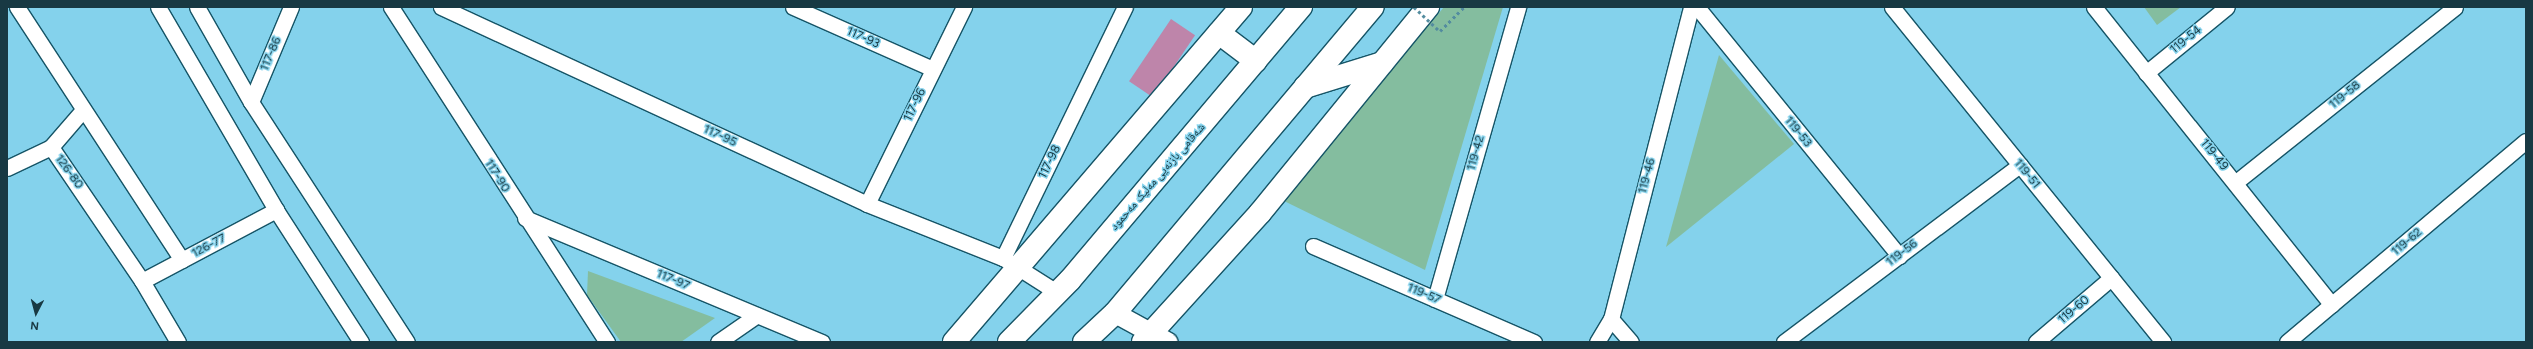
<!DOCTYPE html>
<meta charset="utf-8">
<style>
body{margin:0}
#map{position:relative;width:2533px;height:349px;overflow:hidden;background:#84d2ec;font-family:Figtree,"Noto Naskh Arabic",sans-serif}
div>[style]{position:absolute}
[style*='--x']{left:calc(var(--x)*1px);top:calc(var(--y)*1px);width:calc(var(--w)*1px);rotate:calc(var(--a)*1deg)}
.green>*{inset:0;background:#84bd9f}
.building>*{inset:0;background:#be85aa;transform-origin:0 0}
.path>*{height:2.5px;margin-top:-1.25px;transform-origin:0;background:repeating-linear-gradient(90deg,#538c9f 0 3px,transparent 0 6px)}
.roads{filter:drop-shadow(1px 0 #165567) drop-shadow(-1px 0 #165567) drop-shadow(0 1px #165567) drop-shadow(0 -1px #165567)}
.minor>*{height:15px;margin:-7.5px;padding:0 7.5px;transform-origin:7.5px;border-radius:7.5px;background:#fff}
.tertiary>*{height:19px;margin:-9.5px;padding:0 9.5px;transform-origin:9.5px;border-radius:9.5px;background:#fff}
.secondary>*{height:22px;margin:-11px;padding:0 11px;transform-origin:11px;border-radius:11px;background:#fff}
.trunk>*{height:22px;margin:-11px;padding:0 11px;transform-origin:11px;border-radius:11px;background:#fff}
.path-bridge>*{height:2.5px;margin-top:-1.25px;transform-origin:0;background:repeating-linear-gradient(90deg,#538c9f 0 3px,transparent 0 6px)}
span{translate:-50% -50%;white-space:nowrap;text-align:center;line-height:1.15;-webkit-text-stroke:3px #84d2ec;paint-order:stroke}
.street-label{font-size:12px;color:#183943}
.frame{position:absolute;inset:0;border:8px solid #183943;pointer-events:none}
.north{position:absolute;left:16px;top:293px;width:40px;height:40px;-webkit-text-stroke:3px #84d2ec;paint-order:stroke;rotate:186deg;font-size:11px;font-weight:700;line-height:16px;text-align:center;color:#183943}
.north::after{content:'';display:block;margin:auto;width:14px;height:18px;background:#183943;clip-path:polygon(50% 0,100% 100%,50% 72%,0 100%)}
</style>
<div id="map">
<div class="green">
<i style="clip-path:polygon(1444px 7px,1503px 7px,1425px 270px,1282px 200px)"></i>
<i style="clip-path:polygon(2144px 7px,2181px 7px,2157px 25px)"></i>
<i style="clip-path:polygon(1719px 55px,1794px 144px,1666px 247px)"></i>
<i style="clip-path:polygon(588px 271px,715px 318px,681px 342px,621px 342px,587px 295px)"></i>
</div>
<div class="building">
<i style="left:1171px;top:19px;width:29px;height:75px;rotate:34deg"></i>
</div>
<div class="path">
<i style="--x:1440;--y:31;--w:34;--a:-45"></i>
</div>
<div class="roads">
<div class="minor">
<i style="--x:17;--y:7;--w:302;--a:56.9"></i>
<i style="--x:158;--y:7;--w:235;--a:59.8"></i>
<i style="--x:276;--y:210;--w:157;--a:57.2"></i>
<i style="--x:197;--y:7;--w:109;--a:60.4"></i>
<i style="--x:251;--y:102;--w:286;--a:57"></i>
<i style="--x:391;--y:7;--w:399;--a:57.2"></i>
<i style="--x:441;--y:7;--w:469;--a:24.8"></i>
<i style="--x:867;--y:204;--w:146;--a:21.7"></i>
<i style="--x:1003;--y:258;--w:65;--a:32.5"></i>
<i style="--x:793;--y:7;--w:153;--a:23.9"></i>
<i style="--x:1697;--y:7;--w:321;--a:50.9"></i>
<i style="--x:1892;--y:7;--w:431;--a:51"></i>
<i style="--x:2094;--y:7;--w:381;--a:51.4"></i>
<i style="--x:2146;--y:73;--w:104;--a:-39.2"></i>
<i style="--x:251;--y:102;--w:103;--a:-67.2"></i>
<i style="--x:51;--y:147;--w:162;--a:55.8"></i>
<i style="--x:142;--y:281;--w:71;--a:59.5"></i>
<i style="--x:7;--y:168;--w:49;--a:-25.5"></i>
<i style="--x:51;--y:147;--w:49;--a:-49.1"></i>
<i style="--x:2236;--y:182;--w:280;--a:-38.6"></i>
<i style="--x:867;--y:204;--w:220;--a:-63.8"></i>
<i style="--x:525;--y:218;--w:322;--a:22.7"></i>
<i style="--x:1313;--y:246;--w:241;--a:23.5"></i>
<i style="--x:1003;--y:258;--w:279;--a:-64.1"></i>
<i style="--x:142;--y:281;--w:152;--a:-27.9"></i>
<i style="--x:1435;--y:299;--w:304;--a:-74.1"></i>
<i style="--x:1611;--y:319;--w:30;--a:49"></i>
<i style="--x:718;--y:342;--w:47;--a:-34.7"></i>
<i style="--x:1597;--y:342;--w:27;--a:-59"></i>
<i style="--x:1611;--y:319;--w:322;--a:-75.6"></i>
<i style="--x:1784;--y:342;--w:295;--a:-36.9"></i>
<i style="--x:2036;--y:342;--w:99;--a:-40.5"></i>
<i style="--x:2287;--y:342;--w:312;--a:-40.1"></i>
</div>
<div class="tertiary">
<i style="--x:1115;--y:313;--w:60;--a:28.7"></i>
</div>
<div class="secondary">
<i style="--x:1219;--y:33;--w:46;--a:37.1"></i>
<i style="--x:954;--y:342;--w:441;--a:-49.4"></i>
<i style="--x:1143;--y:342;--w:174;--a:-47.8"></i>
<i style="--x:1260;--y:213;--w:266;--a:-50.8"></i>
</div>
<div class="trunk">
<i style="--x:1305;--y:87;--w:81;--a:-17.3"></i>
<i style="--x:1009;--y:342;--w:87;--a:-45.5"></i>
<i style="--x:1070;--y:280;--w:358;--a:-49.8"></i>
<i style="--x:1084;--y:342;--w:42;--a:-43.1"></i>
<i style="--x:1115;--y:313;--w:400;--a:-49.9"></i>
</div>
</div>
<div class="path-bridge">
<i style="--x:1414;--y:7;--w:35;--a:43"></i>
</div>
<div class="street-label">
<span style="left:863px;top:38px;rotate:24deg">117-93</span>
<span style="left:2186px;top:40px;rotate:-39deg">119-54</span>
<span style="left:271px;top:54px;rotate:-67deg">117-86</span>
<span style="left:2345px;top:95px;rotate:-39deg">119-58</span>
<span style="left:915px;top:105px;rotate:-64deg">117-96</span>
<span style="left:1798px;top:132px;rotate:51deg">119-53</span>
<span style="left:720px;top:136px;rotate:25deg">117-95</span>
<span style="left:1476px;top:153px;rotate:-74deg">119-42</span>
<span style="left:2214px;top:155px;rotate:51deg">119-49</span>
<span style="left:1050px;top:162px;rotate:-64deg">117-98</span>
<span style="left:69px;top:172px;rotate:54deg">126-80</span>
<span style="left:2027px;top:174px;rotate:51deg">119-51</span>
<span style="left:497px;top:176px;rotate:58deg">117-90</span>
<span style="left:1647px;top:176px;rotate:-75deg">119-46</span>
<span style="left:1158px;top:177px;rotate:-49deg">شەقامی بازنەیی مەلیک مەحمود</span>
<span style="left:2407px;top:242px;rotate:-40deg">119-62</span>
<span style="left:209px;top:246px;rotate:-28deg">126-77</span>
<span style="left:1902px;top:253px;rotate:-37deg">119-56</span>
<span style="left:673px;top:280px;rotate:23deg">117-97</span>
<span style="left:1424px;top:294px;rotate:23deg">119-57</span>
<span style="left:2074px;top:310px;rotate:-40deg">119-60</span>
</div>
<div class="frame"></div>
<div class="north">N</div>
</div>
